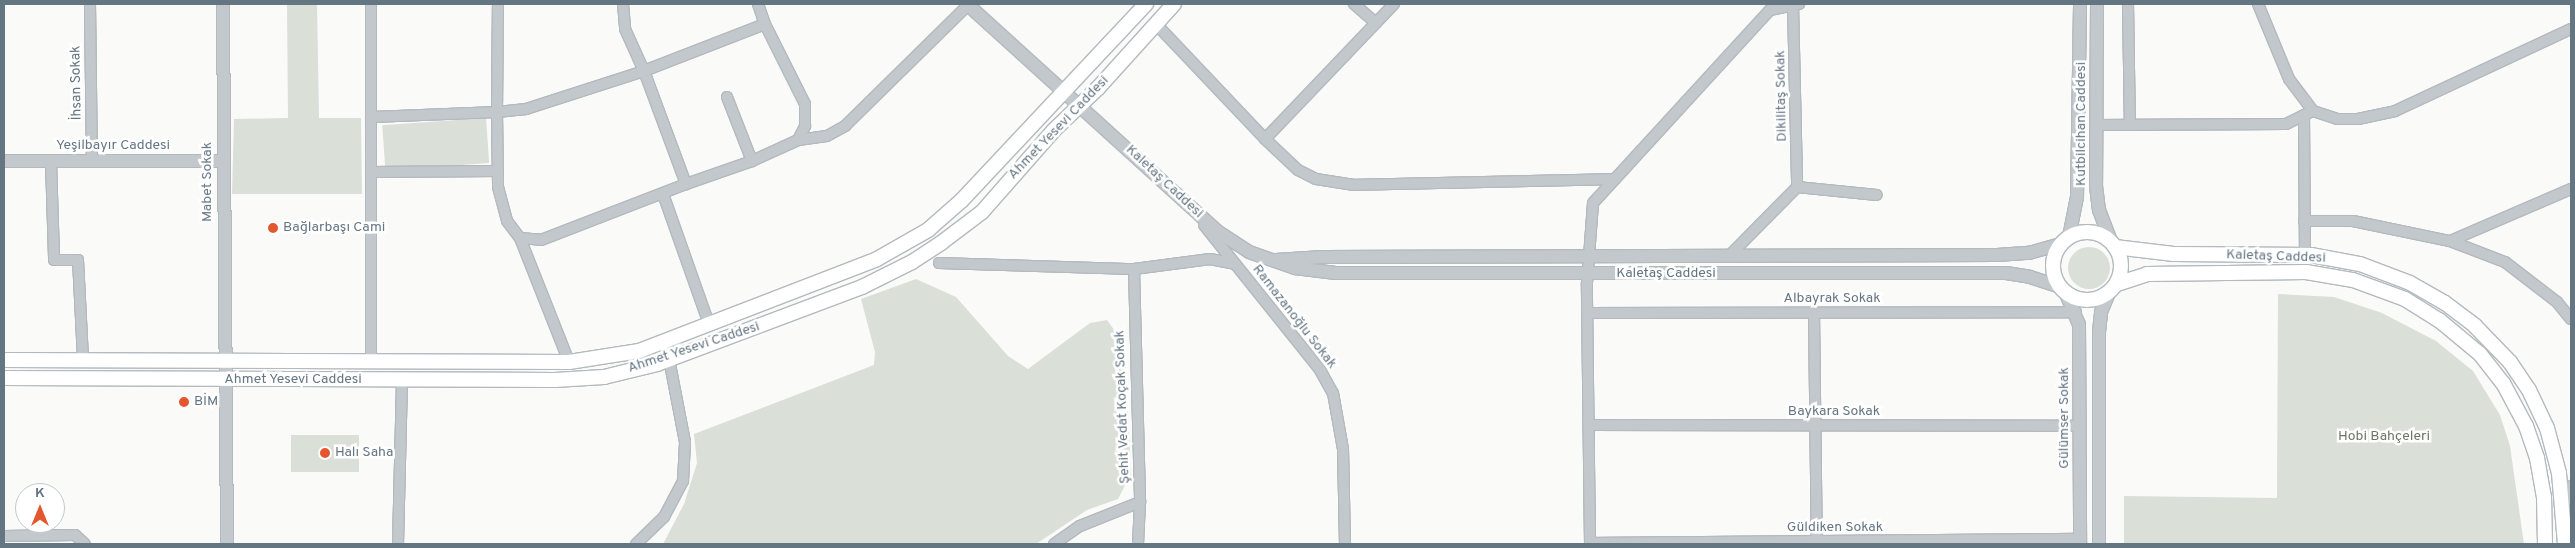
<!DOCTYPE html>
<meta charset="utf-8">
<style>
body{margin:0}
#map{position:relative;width:2575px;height:548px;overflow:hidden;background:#fafaf8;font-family:Overpass,sans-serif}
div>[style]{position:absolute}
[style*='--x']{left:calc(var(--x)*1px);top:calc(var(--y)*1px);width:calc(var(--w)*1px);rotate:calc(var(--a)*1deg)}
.green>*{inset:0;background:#dadfd7;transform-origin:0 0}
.round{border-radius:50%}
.roads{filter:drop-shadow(1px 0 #b3babf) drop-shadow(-1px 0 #b3babf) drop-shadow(0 1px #b3babf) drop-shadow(0 -1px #b3babf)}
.minor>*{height:10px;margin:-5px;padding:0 5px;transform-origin:5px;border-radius:5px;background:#c3c8cc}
.tertiary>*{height:12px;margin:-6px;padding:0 6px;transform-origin:6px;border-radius:6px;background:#c3c8cc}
.secondary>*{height:14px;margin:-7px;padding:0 7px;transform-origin:7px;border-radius:7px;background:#fff}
.secondary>.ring{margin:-7px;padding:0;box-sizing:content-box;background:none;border:14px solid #fff;border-radius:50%}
.dots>*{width:14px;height:14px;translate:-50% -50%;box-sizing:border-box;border:2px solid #fff;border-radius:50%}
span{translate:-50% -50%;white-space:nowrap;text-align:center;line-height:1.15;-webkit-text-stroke:5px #fff;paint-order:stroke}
.street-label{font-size:14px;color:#657683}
.poi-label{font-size:14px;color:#657683}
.left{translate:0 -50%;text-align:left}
.park-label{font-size:14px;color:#687a64}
.frame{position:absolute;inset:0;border:5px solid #657683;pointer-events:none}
.north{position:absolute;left:15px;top:483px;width:50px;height:50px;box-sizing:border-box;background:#fff;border:1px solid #c1c8cd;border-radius:50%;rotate:0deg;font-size:14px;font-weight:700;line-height:20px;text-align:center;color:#657683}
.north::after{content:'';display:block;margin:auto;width:18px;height:22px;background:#e4572e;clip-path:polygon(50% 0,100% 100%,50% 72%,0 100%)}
</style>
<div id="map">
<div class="green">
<i style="clip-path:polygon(287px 4px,317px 4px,319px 118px,361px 118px,362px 194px,232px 194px,234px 119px,288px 118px)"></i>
<i style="left:486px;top:118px;width:45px;height:104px;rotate:86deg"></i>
<i class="round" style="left:2068px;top:247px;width:42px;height:42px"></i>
<i style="clip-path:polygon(916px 279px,956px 297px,1008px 356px,1028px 369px,1090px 323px,1107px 320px,1125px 345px,1131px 474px,1118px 499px,1087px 510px,1036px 544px,663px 544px,684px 504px,697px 463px,694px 434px,874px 365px,875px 352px,861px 299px)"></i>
<i style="clip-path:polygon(2278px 294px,2334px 297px,2382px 313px,2436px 341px,2473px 371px,2500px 415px,2510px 446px,2524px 544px,2124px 544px,2124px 496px,2277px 498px)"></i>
<i style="left:291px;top:435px;width:68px;height:37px"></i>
</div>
<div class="roads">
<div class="minor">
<i style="--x:90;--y:4;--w:158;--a:89.3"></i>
<i style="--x:371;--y:4;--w:358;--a:90"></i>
<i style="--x:623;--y:4;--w:25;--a:85"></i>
<i style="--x:625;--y:29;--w:46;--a:65.7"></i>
<i style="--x:644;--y:71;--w:121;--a:69.6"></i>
<i style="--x:686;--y:184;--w:70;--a:-19.2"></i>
<i style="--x:752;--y:161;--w:51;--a:-24.5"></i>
<i style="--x:798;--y:140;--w:16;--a:-63"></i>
<i style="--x:805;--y:126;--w:22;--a:-90"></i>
<i style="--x:805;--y:104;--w:89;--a:-116.6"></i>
<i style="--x:765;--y:24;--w:130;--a:158.8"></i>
<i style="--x:644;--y:71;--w:124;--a:162.1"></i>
<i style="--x:526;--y:109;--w:29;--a:174"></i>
<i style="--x:497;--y:112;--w:75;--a:89.2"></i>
<i style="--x:498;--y:187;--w:35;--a:75"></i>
<i style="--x:507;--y:221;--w:21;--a:53"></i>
<i style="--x:520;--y:238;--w:21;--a:5"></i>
<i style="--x:541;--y:240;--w:155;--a:-21.1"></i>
<i style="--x:758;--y:4;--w:21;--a:71"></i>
<i style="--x:1354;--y:4;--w:29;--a:41"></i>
<i style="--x:1793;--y:4;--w:183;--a:88.7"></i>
<i style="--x:2128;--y:4;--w:121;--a:89.1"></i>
<i style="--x:2258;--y:4;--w:81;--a:67.5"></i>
<i style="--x:2289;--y:79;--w:40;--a:53"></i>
<i style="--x:2313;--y:111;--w:25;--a:18"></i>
<i style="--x:2337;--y:119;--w:21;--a:0"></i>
<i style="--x:2358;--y:119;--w:38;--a:-12"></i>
<i style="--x:2395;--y:111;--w:194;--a:-25"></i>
<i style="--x:1156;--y:24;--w:158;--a:46.5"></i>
<i style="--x:1265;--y:139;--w:45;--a:43.2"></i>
<i style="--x:1298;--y:170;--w:20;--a:27"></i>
<i style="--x:1316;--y:179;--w:37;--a:9"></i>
<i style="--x:1353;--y:185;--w:262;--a:-1.3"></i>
<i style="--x:727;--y:97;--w:69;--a:68.7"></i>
<i style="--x:2304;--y:115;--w:140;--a:89.6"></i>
<i style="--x:372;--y:117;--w:125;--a:-2.3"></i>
<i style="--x:497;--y:112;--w:108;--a:-89.5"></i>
<i style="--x:2097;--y:125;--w:189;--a:-0.3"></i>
<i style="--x:2286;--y:124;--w:30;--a:-26"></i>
<i style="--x:1265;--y:139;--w:187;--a:-46.3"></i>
<i style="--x:798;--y:140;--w:29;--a:-8"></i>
<i style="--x:827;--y:136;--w:21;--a:-29"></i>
<i style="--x:845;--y:126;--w:173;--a:-44.5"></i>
<i style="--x:51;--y:162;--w:98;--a:88.2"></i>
<i style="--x:54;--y:260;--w:24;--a:0"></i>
<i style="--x:78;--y:260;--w:100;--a:87.1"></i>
<i style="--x:372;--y:172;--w:126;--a:-0.5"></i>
<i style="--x:663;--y:194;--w:138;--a:70.5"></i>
<i style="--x:2304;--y:221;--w:49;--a:0"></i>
<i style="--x:2353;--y:221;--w:99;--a:11.7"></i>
<i style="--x:2450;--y:241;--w:59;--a:20.9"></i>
<i style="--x:2505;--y:262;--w:66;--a:37.6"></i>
<i style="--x:2557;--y:302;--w:22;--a:51"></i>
<i style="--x:1204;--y:225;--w:186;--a:51.3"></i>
<i style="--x:1320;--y:370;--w:26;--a:61"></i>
<i style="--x:1333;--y:393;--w:57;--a:79.9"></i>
<i style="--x:1343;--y:449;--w:95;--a:88.8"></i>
<i style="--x:520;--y:238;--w:133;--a:68.4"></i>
<i style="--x:2450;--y:241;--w:132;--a:-23.3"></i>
<i style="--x:1729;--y:256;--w:97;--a:-45.4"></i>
<i style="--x:1797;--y:187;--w:80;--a:5.7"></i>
<i style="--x:939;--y:263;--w:195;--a:1.8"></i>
<i style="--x:1134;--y:269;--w:77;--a:-7.5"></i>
<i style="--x:1210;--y:259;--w:25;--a:11"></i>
<i style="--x:1134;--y:269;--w:233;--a:88.5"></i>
<i style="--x:1140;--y:502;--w:42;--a:92.7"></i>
<i style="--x:1588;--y:313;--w:488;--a:-0.1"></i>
<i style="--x:1814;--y:313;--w:231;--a:89.3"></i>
<i style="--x:1589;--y:425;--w:491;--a:0.1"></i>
<i style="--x:2564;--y:504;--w:19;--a:-69"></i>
<i style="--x:4;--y:536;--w:71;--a:-0.8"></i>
<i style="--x:75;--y:535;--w:13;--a:42"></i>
<i style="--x:1590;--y:543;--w:489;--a:-0.5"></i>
<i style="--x:398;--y:544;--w:163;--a:-88.6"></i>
<i style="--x:636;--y:544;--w:39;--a:-44"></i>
<i style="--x:664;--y:517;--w:41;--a:-62.2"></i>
<i style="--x:683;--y:481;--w:39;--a:-87"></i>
<i style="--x:685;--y:442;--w:85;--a:-100.9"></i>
<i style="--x:1054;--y:544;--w:32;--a:-35"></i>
<i style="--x:1080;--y:526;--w:65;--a:-21.8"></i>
<i style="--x:1590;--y:544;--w:261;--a:-90.7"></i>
<i style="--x:1587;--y:283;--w:80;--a:-85.7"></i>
<i style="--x:1593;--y:203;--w:262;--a:-47.5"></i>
<i style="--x:1770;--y:10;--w:30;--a:-12"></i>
</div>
<div class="tertiary">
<i style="--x:223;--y:4;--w:540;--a:89.58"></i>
<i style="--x:967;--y:4;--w:338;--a:42.2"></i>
<i style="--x:1217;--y:231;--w:38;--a:33"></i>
<i style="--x:1249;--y:252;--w:49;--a:19.2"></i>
<i style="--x:1295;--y:268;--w:41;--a:7"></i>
<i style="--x:1336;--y:273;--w:670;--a:0"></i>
<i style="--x:2006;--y:273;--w:24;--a:9"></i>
<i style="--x:2030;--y:277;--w:29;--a:18"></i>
<i style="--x:2097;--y:4;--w:182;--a:90.3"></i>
<i style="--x:2096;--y:186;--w:24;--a:83"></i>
<i style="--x:2099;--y:210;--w:34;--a:69"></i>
<i style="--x:4;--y:161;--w:219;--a:0"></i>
<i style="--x:2069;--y:237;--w:41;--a:-78.7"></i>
<i style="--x:2077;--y:197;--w:193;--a:-89.1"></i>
<i style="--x:1276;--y:260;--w:47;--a:-3.7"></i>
<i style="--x:1323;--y:257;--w:674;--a:-0.17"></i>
<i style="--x:1997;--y:255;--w:32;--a:-4"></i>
<i style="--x:2029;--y:253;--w:32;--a:-16"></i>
<i style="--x:2066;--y:294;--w:33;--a:67"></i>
<i style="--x:2079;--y:324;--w:220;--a:89.7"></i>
<i style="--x:2099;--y:544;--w:212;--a:-90"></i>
<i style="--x:2099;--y:332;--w:20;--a:-84"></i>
<i style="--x:2101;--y:312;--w:21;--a:-67"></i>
</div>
<div class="secondary">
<i class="ring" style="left:2053px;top:232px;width:54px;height:54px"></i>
<i style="--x:2115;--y:247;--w:59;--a:6.8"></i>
<i style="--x:2174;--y:254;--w:137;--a:0.4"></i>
<i style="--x:2311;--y:255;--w:50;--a:10.4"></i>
<i style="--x:2360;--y:264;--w:53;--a:20.8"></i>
<i style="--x:2410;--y:283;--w:40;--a:29.7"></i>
<i style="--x:2445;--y:303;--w:38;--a:37"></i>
<i style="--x:2475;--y:326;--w:50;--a:45.8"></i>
<i style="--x:2510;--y:362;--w:34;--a:56"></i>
<i style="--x:2529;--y:390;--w:42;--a:64.7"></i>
<i style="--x:2547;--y:428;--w:47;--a:75.1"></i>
<i style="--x:2559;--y:473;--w:71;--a:85.2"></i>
<i style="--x:2117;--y:284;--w:32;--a:-18"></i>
<i style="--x:2147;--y:274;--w:159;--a:-0.7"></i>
<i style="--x:2306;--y:272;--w:48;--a:9.7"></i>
<i style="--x:2353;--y:280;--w:55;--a:20.1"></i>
<i style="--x:2405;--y:299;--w:40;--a:32"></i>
<i style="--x:2439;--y:320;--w:53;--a:39.7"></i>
<i style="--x:2480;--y:354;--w:37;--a:52"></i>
<i style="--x:2503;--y:383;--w:49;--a:61.9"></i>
<i style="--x:2526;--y:426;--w:34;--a:71"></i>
<i style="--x:2537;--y:458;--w:39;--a:80"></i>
<i style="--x:2544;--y:496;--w:48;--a:88.8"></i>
<i style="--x:4;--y:360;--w:565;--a:0.2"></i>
<i style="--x:569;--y:362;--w:71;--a:-8.9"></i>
<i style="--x:639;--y:351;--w:255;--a:-21.1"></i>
<i style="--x:877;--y:259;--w:59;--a:-29.6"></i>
<i style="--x:928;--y:230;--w:45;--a:-41.4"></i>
<i style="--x:962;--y:200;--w:269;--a:-46.8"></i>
<i style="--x:4;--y:378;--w:551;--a:0.21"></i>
<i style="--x:555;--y:380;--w:49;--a:-3.5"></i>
<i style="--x:604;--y:377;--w:55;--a:-13.8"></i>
<i style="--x:657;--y:364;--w:219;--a:-20.6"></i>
<i style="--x:862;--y:287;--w:56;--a:-26.6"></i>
<i style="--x:912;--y:262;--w:35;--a:-33"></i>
<i style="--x:941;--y:243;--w:51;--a:-37.1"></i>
<i style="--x:982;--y:212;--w:109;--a:-48.7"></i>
<i style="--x:1054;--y:130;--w:61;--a:-43.7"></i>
<i style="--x:1098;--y:88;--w:113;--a:-47.9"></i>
</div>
</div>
<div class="dots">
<i style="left:273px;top:228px;background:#e4572e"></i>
<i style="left:184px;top:402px;background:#e4572e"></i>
<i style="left:325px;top:453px;background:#e4572e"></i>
</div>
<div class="street-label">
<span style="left:77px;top:83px;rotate:-91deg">İhsan Sokak</span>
<span style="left:1782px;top:96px;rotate:-91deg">Dikilitaş Sokak</span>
<span style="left:2082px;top:124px;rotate:-90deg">Kutbilcihan Caddesi</span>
<span style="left:1059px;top:128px;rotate:-46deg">Ahmet Yesevi Caddesi</span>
<span style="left:113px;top:146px">Yeşilbayır Caddesi</span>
<span style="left:208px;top:182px;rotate:-90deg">Mabet Sokak</span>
<span style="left:1164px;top:182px;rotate:43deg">Kaletaş Caddesi</span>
<span style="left:2276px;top:257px;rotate:2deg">Kaletaş Caddesi</span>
<span style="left:1666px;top:274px">Kaletaş Caddesi</span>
<span style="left:1832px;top:299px">Albayrak Sokak</span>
<span style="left:1294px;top:317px;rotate:52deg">Ramazanoğlu Sokak</span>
<span style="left:694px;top:348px;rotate:-18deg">Ahmet Yesevi Caddesi</span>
<span style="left:293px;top:380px">Ahmet Yesevi Caddesi</span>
<span style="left:1123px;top:407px;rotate:-92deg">Şehit Vedat Koçak Sokak</span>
<span style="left:1834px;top:412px">Baykara Sokak</span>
<span style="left:2065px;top:418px;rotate:-90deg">Gülümser Sokak</span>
<span style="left:1835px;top:528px">Güldiken Sokak</span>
</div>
<div class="poi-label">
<span class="left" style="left:283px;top:228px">Bağlarbaşı Cami</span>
<span class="left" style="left:194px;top:402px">BİM</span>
<span class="left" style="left:335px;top:453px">Halı Saha</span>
</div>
<div class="park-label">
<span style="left:2384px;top:437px">Hobi Bahçeleri</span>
</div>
<div class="frame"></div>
<div class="north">K</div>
</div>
